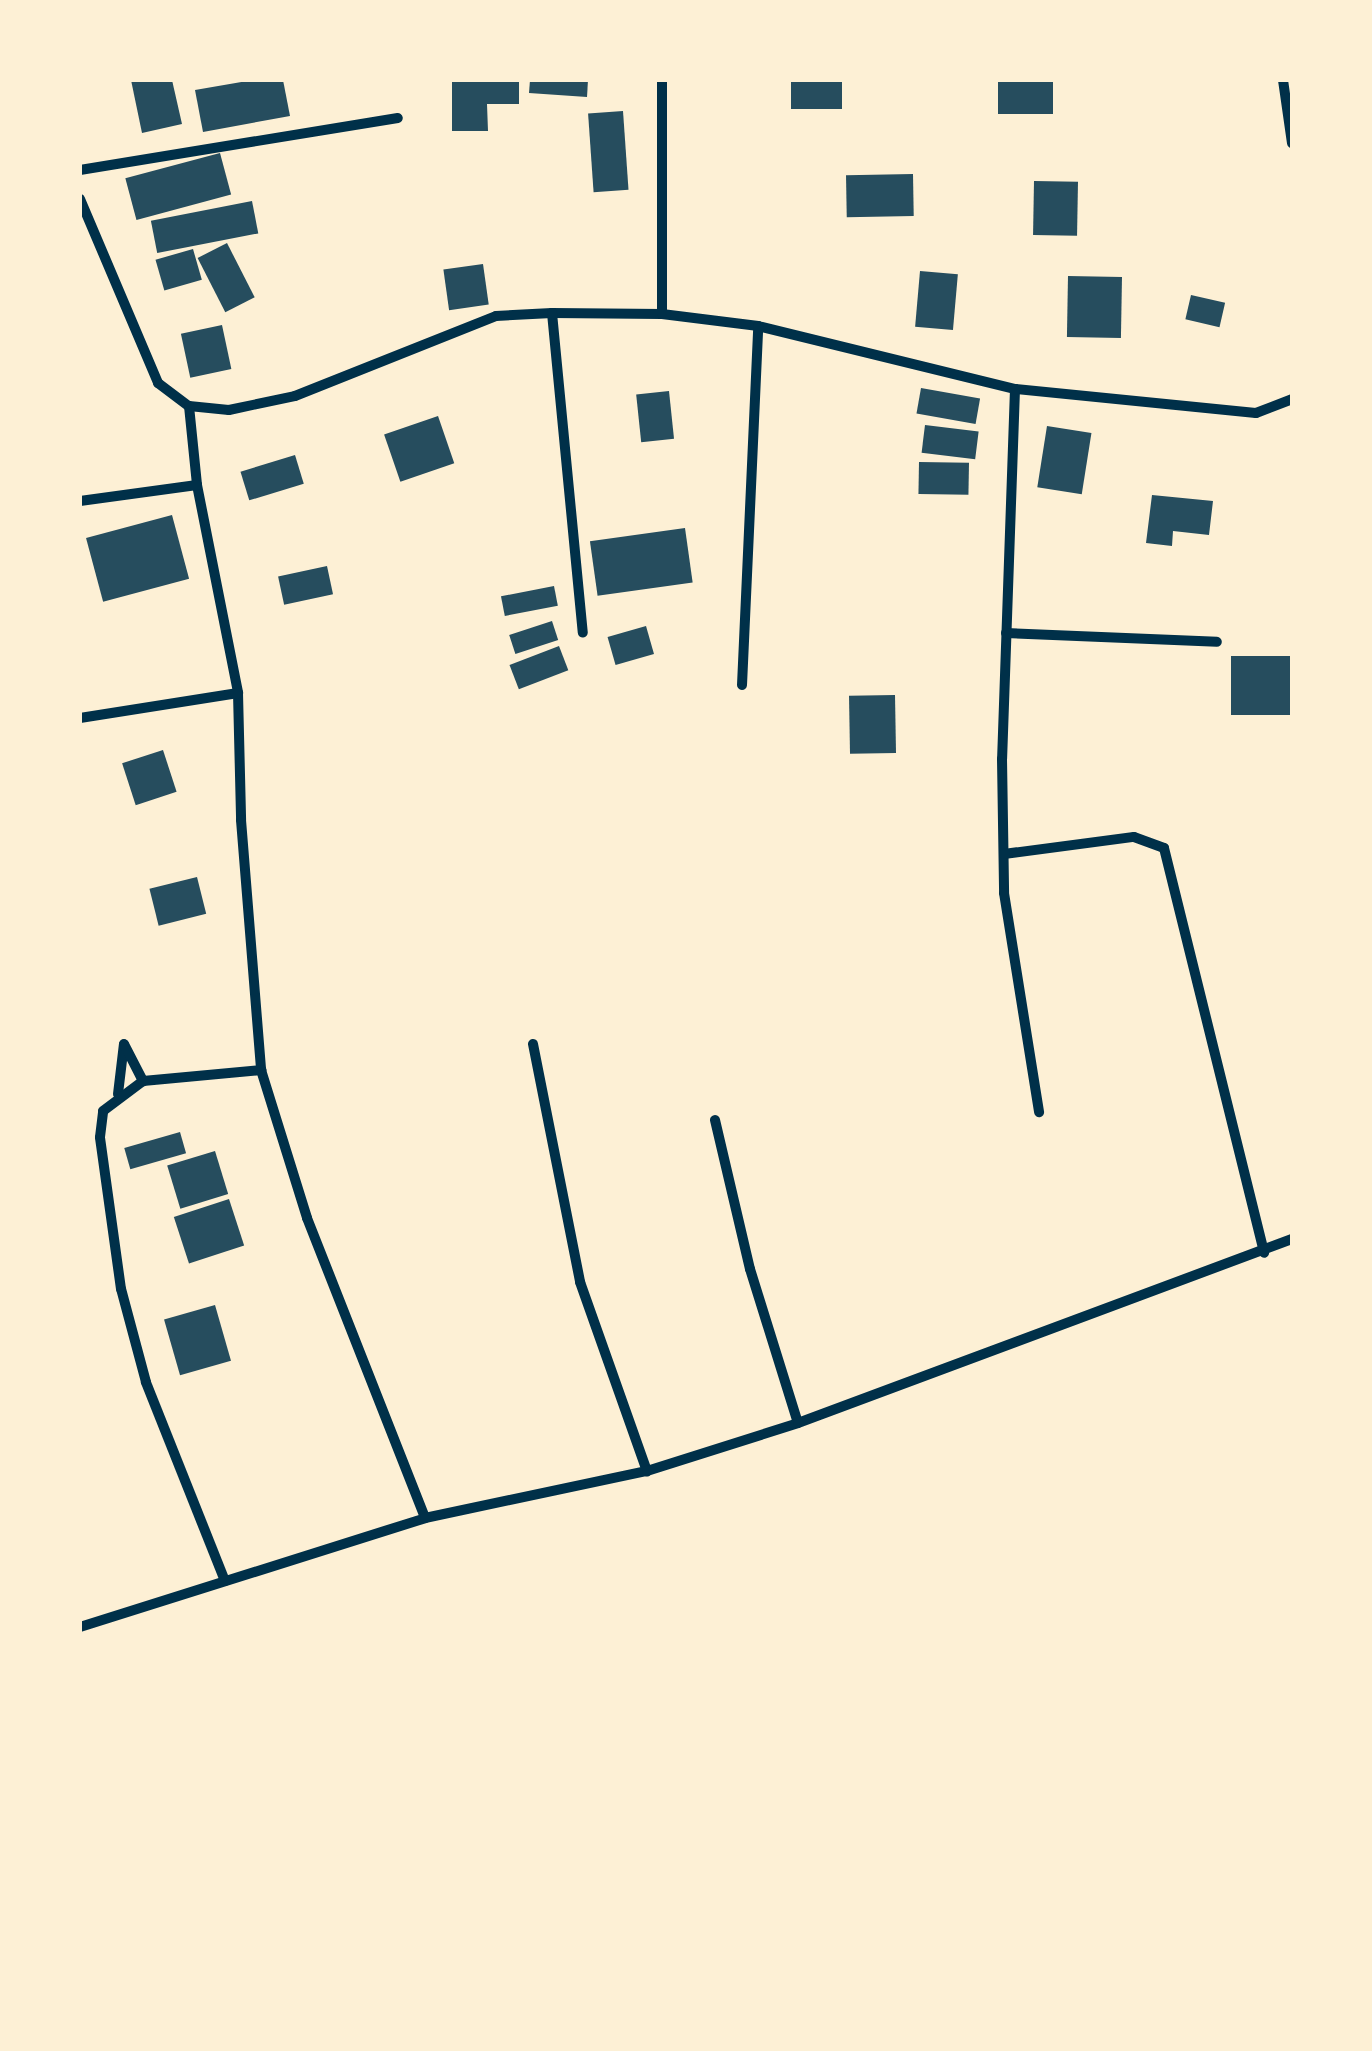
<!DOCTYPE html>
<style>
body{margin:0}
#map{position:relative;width:1372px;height:2051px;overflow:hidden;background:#fdf0d5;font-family:"IBM Plex Sans",sans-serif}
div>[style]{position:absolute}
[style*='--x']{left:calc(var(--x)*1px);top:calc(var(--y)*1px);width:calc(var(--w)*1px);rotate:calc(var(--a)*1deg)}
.building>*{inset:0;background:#264d5e;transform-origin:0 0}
.minor>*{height:10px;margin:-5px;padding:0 5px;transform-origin:5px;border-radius:5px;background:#003049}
span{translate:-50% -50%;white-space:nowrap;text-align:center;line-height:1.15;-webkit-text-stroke:8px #fdf0d5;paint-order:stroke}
.frame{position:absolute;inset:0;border:82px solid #fdf0d5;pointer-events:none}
</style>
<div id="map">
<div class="building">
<i style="clip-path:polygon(131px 80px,172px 80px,182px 124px,142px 133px)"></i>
<i style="clip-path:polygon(253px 80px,283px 80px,290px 116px,203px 132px,195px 90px)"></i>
<i style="clip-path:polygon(452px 80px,519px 80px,519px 104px,487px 104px,488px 131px,452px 131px)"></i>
<i style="clip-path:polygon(530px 80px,588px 80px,587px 97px,529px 93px)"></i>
<i style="left:791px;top:80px;width:51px;height:29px"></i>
<i style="left:998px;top:80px;width:55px;height:34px"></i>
<i style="left:623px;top:111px;width:79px;height:35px;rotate:86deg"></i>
<i style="left:220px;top:153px;width:43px;height:98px;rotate:75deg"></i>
<i style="left:913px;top:174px;width:42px;height:67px;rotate:89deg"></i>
<i style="left:1034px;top:181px;width:44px;height:54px;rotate:1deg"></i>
<i style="left:252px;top:201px;width:33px;height:103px;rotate:79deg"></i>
<i style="left:227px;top:243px;width:61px;height:33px;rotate:63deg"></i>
<i style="left:193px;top:249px;width:32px;height:39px;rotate:74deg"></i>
<i style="left:483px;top:264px;width:41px;height:40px;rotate:82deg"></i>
<i style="left:920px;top:271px;width:38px;height:56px;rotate:5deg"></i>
<i style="left:1068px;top:276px;width:54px;height:61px;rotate:1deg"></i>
<i style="left:1191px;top:295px;width:35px;height:25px;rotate:13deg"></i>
<i style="left:222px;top:325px;width:45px;height:42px;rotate:78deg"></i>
<i style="left:921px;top:388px;width:60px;height:26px;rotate:10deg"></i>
<i style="left:669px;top:391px;width:48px;height:33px;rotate:84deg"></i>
<i style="left:438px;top:416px;width:50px;height:57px;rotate:71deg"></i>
<i style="left:925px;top:425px;width:54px;height:28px;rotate:7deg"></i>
<i style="left:1047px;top:426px;width:45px;height:62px;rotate:9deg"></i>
<i style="left:295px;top:455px;width:30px;height:57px;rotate:73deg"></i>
<i style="left:919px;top:462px;width:50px;height:32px;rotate:1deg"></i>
<i style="clip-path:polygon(1152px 495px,1213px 501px,1209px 535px,1173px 531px,1172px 546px,1146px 543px)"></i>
<i style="left:172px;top:515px;width:66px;height:89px;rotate:75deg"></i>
<i style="left:685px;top:528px;width:55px;height:96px;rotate:82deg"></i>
<i style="left:327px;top:566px;width:29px;height:50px;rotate:78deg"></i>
<i style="left:554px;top:586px;width:20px;height:54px;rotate:79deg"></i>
<i style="left:552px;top:621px;width:20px;height:45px;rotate:72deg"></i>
<i style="left:646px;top:626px;width:29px;height:40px;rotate:74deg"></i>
<i style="left:559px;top:646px;width:26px;height:53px;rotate:69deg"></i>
<i style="left:1292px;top:656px;width:59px;height:61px;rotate:90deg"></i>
<i style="left:895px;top:695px;width:58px;height:46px;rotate:89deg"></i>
<i style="left:163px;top:750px;width:44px;height:43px;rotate:72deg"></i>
<i style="left:197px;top:877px;width:38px;height:49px;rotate:76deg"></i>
<i style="left:180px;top:1132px;width:22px;height:58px;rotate:74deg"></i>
<i style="left:215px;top:1151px;width:45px;height:50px;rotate:73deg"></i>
<i style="left:229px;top:1199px;width:49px;height:58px;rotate:72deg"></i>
<i style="left:215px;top:1305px;width:58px;height:53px;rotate:74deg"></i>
</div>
<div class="minor">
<i style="--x:1283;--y:80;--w:64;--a:81.9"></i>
<i style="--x:80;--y:170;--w:322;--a:-9.3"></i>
<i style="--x:80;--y:199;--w:200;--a:67"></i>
<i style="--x:158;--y:383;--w:39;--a:37"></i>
<i style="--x:189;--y:406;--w:40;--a:5.7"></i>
<i style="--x:229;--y:410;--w:67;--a:-12"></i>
<i style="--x:295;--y:396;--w:216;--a:-21.7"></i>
<i style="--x:496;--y:316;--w:56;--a:-3.1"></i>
<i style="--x:552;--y:313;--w:110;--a:0.5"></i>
<i style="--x:662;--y:314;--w:97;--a:7.1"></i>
<i style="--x:758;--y:326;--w:265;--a:13.8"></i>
<i style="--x:1015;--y:389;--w:242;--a:5.7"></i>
<i style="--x:1256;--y:413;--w:39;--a:-21"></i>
<i style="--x:552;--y:313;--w:321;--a:84.5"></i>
<i style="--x:662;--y:314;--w:234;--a:-90"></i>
<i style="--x:1015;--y:389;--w:370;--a:92"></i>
<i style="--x:1002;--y:759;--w:134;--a:89.1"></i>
<i style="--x:1004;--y:893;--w:222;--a:80.9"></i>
<i style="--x:189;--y:406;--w:79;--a:84.2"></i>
<i style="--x:197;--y:485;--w:212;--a:78.8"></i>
<i style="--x:238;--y:693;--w:127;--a:88.6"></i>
<i style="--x:241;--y:820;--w:251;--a:85.4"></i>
<i style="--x:261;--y:1070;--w:155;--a:72.7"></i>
<i style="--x:307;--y:1218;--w:322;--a:68.5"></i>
<i style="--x:80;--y:501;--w:118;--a:-7.8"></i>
<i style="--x:1006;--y:633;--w:211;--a:2.4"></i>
<i style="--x:742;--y:685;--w:359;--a:-87.4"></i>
<i style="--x:80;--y:718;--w:160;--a:-9"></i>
<i style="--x:1004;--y:854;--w:131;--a:-7.5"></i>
<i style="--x:1134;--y:837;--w:32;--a:20"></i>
<i style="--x:1164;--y:848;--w:417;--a:76.1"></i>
<i style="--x:533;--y:1044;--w:243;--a:78.8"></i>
<i style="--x:580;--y:1282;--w:201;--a:70.5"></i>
<i style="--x:118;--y:1094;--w:50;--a:-83.2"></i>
<i style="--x:124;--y:1044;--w:42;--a:62.8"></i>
<i style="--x:715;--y:1120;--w:153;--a:76.8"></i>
<i style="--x:750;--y:1269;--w:161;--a:72.7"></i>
<i style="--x:225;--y:1581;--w:214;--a:-111.7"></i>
<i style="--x:146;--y:1382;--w:96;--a:-105"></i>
<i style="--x:121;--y:1289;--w:153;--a:-97.9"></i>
<i style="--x:100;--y:1137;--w:26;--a:-83"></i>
<i style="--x:103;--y:1111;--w:50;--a:-36.9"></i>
<i style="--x:143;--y:1081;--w:119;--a:-5.3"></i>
<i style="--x:80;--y:1627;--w:362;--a:-17.5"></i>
<i style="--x:425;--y:1518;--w:227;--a:-12"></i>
<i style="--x:647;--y:1471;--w:158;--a:-17.6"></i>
<i style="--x:798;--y:1423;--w:527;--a:-20.43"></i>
</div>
<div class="frame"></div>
</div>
